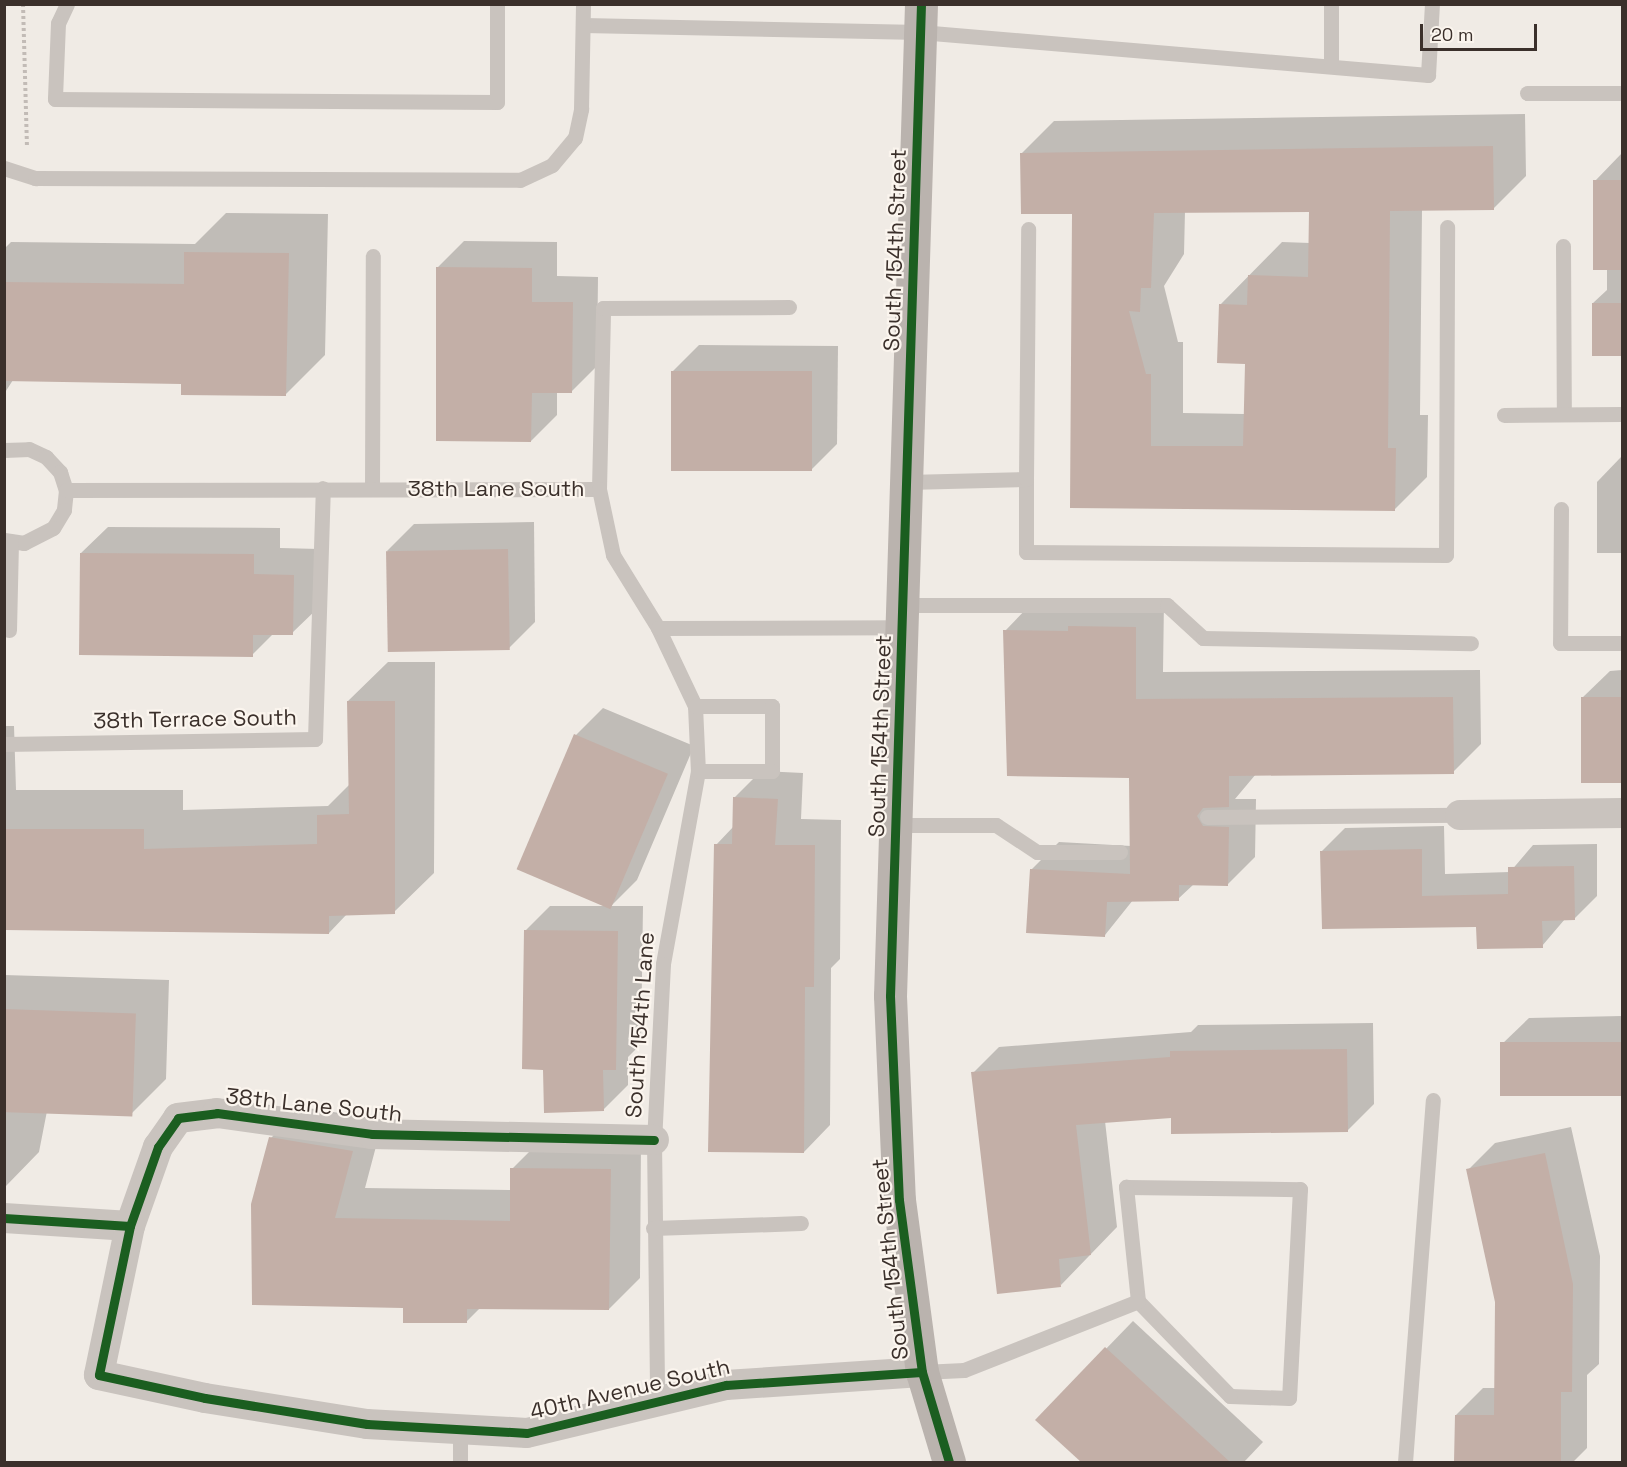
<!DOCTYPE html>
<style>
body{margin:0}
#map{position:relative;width:1627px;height:1467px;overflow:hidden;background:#f0ebe5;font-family:"Space Grotesk",sans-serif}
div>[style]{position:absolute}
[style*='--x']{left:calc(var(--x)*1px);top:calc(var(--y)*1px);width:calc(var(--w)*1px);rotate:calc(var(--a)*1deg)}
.shadow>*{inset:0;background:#0003;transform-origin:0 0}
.building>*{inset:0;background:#c3afa7;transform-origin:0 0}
.path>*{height:4px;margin-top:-2px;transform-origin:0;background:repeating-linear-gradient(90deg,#c2bbb6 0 3px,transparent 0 6px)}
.lane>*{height:15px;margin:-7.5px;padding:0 7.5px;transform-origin:7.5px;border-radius:7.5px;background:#c9c3be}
.street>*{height:30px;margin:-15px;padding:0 15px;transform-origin:15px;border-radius:15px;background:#c9c3be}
.secondary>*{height:33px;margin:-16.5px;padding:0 16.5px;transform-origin:16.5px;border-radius:16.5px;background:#bab3ae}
.cycleway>*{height:9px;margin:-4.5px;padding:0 4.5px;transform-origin:4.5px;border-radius:4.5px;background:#1b5e20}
span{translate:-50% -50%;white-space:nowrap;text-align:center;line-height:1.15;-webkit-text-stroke:4.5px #fbf5ee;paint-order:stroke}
.street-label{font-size:22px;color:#3b302b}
.frame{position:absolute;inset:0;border:6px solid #3b302b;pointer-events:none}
.scale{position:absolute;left:1420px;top:24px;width:117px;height:27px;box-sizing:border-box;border:3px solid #3b302b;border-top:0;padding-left:8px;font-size:18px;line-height:21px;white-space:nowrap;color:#3b302b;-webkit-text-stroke:4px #fbf5ee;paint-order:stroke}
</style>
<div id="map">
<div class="shadow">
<i style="left:1542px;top:4px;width:80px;height:1px"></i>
<i style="clip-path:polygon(evenodd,1525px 114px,1526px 176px,1493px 209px,1422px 209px,1420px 415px,1428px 415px,1427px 477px,1394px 510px,1071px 507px,1074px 212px,1021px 154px,1054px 121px,1525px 114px,1311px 210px,1310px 243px,1282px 242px,1221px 304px,1246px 363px,1245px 414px,1183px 413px,1183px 342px,1178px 342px,1164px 286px,1184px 254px,1185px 211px,1311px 210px)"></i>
<i style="clip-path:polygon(1622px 153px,1622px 354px,1593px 303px,1607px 290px,1607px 234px,1595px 181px)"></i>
<i style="clip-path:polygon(226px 213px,328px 214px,325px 355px,285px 395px,183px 382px,13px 380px,4px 394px,4px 249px,11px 242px,195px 244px)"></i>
<i style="clip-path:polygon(464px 241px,557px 242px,557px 276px,598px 277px,597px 366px,571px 392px,557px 392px,557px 415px,531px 441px,438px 267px)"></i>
<i style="clip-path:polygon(699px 345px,838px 346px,837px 444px,810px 471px,672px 372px)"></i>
<i style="clip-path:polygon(1622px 456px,1622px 553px,1597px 553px,1597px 482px)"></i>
<i style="clip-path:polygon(534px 522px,535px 622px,508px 649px,387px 551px,414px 524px)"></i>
<i style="clip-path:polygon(108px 527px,280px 528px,280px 548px,319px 549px,319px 607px,292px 633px,274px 633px,252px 655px,81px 553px)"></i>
<i style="clip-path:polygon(1164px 600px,1163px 672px,1480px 670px,1481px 744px,1453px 772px,1256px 774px,1235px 799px,1256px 799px,1255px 857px,1227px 885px,1194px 884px,1178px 899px,1133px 900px,1105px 935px,1031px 870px,1059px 842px,1131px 846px,1130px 777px,1005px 631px,1032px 603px)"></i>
<i style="clip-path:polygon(388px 662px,435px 662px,434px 873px,394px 912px,347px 914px,329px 933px,4px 929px,4px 726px,14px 726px,16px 790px,183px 790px,183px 810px,328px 806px,350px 784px,348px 701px)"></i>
<i style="clip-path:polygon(1622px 670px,1622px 781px,1582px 698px,1610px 671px)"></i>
<i style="clip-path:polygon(603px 708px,694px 746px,637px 880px,611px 906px,643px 906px,641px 1044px,628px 1057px,628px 1085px,603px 1110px,545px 1068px,525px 931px,550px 906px,607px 906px,576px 735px)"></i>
<i style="clip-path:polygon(761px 771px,803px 773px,801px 819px,841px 820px,840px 959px,831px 968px,830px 1125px,804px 1152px,716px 845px,734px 826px,734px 798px)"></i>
<i style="clip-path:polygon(1444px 826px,1445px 874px,1510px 872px,1533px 845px,1597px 844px,1597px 896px,1574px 919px,1565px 919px,1542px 946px,1478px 926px,1322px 851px,1345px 828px)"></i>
<i style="clip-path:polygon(4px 975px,169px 980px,166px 1079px,132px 1113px,47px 1111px,39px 1152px,6px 1186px)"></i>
<i style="clip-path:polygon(1622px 1016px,1622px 1094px,1501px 1045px,1529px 1018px)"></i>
<i style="clip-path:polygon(1373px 1023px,1374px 1104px,1348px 1130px,1173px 1117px,1105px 1121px,1117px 1227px,1061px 1285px,973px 1073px,999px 1047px,1191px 1032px,1198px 1025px)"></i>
<i style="clip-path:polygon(302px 1107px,383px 1120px,365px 1188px,511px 1190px,512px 1169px,543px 1138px,641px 1139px,640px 1278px,609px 1309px,480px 1308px,466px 1322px,405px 1306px,271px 1138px)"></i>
<i style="clip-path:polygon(1571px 1127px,1600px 1256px,1599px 1364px,1587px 1375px,1587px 1448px,1573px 1462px,1456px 1462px,1456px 1415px,1483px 1388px,1496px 1388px,1496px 1302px,1468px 1170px,1495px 1143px)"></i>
<i style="clip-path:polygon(1133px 1321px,1263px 1442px,1244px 1462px,1083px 1462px,1037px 1420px)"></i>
</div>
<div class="building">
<i style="clip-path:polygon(evenodd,1493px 146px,1494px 210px,1390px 211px,1388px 448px,1396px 448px,1395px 511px,1070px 508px,1072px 214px,1021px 214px,1020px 153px,1493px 146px,1309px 212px,1308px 277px,1248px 275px,1247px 305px,1219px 304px,1217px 363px,1245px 364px,1243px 446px,1151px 446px,1151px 374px,1146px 374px,1129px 311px,1140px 312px,1141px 288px,1151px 288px,1154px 213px,1309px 212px)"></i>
<i style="left:1593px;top:180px;width:30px;height:90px"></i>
<i style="clip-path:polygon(184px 252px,289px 253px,286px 396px,181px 395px,181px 384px,4px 381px,4px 282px,184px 284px)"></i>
<i style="clip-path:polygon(436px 267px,532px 268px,532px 302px,573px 302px,572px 393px,532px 393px,531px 442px,436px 441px)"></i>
<i style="left:1592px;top:303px;width:31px;height:53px"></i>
<i style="left:671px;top:371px;width:141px;height:100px"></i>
<i style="left:508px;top:549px;width:101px;height:122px;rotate:89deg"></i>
<i style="clip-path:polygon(80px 553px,254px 554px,254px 574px,294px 575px,293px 635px,253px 635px,253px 657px,79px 655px)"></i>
<i style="clip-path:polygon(1068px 626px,1136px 627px,1136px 699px,1453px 697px,1454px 774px,1229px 776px,1229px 807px,1203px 808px,1197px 816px,1203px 826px,1229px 827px,1228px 886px,1179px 885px,1179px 901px,1107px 902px,1105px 937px,1026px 933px,1030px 869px,1130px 874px,1129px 778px,1007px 776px,1003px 630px,1068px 631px)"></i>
<i style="left:1581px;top:697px;width:42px;height:86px"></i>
<i style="clip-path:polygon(347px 701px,395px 701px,395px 914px,329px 916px,329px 934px,4px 930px,4px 829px,144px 829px,144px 849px,317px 844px,317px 815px,349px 814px)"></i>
<i style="left:574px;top:734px;width:102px;height:147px;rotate:23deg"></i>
<i style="clip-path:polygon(733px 797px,778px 799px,775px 845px,815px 845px,814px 987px,805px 987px,804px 1153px,708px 1152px,714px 844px,732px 844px)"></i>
<i style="clip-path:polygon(1422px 849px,1422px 896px,1508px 894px,1508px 867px,1574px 866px,1575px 920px,1542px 921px,1543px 948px,1477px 949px,1476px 927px,1322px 929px,1320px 851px)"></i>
<i style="clip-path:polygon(524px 930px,618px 931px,616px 1070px,603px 1070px,604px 1111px,544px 1113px,543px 1070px,522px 1069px)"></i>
<i style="left:4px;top:1009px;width:132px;height:103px;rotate:2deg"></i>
<i style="left:1623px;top:1042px;width:54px;height:123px;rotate:90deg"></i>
<i style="clip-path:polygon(1347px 1049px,1348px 1132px,1171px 1134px,1171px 1118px,1076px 1125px,1091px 1255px,1059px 1259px,1061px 1287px,997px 1294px,971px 1072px,1170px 1057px,1170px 1051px)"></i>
<i style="clip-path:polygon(269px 1137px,353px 1151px,335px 1218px,510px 1221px,510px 1168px,611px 1169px,609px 1310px,467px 1309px,467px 1323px,403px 1323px,403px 1308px,252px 1305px,251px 1204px)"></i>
<i style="clip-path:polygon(1545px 1153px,1573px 1284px,1572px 1392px,1561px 1392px,1561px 1462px,1454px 1462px,1455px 1415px,1494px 1415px,1495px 1302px,1466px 1169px)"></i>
<i style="clip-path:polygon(1105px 1347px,1230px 1462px,1081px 1462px,1035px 1420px)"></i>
</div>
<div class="path">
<i style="--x:23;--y:4;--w:143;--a:88.4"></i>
</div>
<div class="lane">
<i style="--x:67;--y:4;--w:21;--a:115"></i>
<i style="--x:58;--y:23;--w:76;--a:92.3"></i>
<i style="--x:55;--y:99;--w:442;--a:0.4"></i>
<i style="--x:497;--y:102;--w:98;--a:-90"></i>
<i style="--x:583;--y:25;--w:337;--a:1.2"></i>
<i style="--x:920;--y:32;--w:510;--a:4.84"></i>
<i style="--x:1428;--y:75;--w:71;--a:-86.8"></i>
<i style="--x:1331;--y:63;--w:59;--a:-90"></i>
<i style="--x:1527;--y:93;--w:95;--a:0"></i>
<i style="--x:4;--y:168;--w:33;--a:18"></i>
<i style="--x:35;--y:178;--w:485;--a:0.2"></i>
<i style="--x:520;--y:180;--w:35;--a:-25"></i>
<i style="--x:552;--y:165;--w:35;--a:-50"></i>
<i style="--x:575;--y:138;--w:30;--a:-78"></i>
<i style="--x:581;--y:109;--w:105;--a:-88.9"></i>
<i style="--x:1563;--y:246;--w:168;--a:89.7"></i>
<i style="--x:1504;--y:415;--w:118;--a:-0.5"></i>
<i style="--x:4;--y:450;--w:25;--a:-2"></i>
<i style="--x:29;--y:449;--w:19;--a:25"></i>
<i style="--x:46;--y:457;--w:21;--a:47"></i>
<i style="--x:60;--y:472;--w:19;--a:72"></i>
<i style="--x:66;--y:490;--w:20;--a:96"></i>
<i style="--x:64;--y:510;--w:21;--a:121"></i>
<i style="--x:53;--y:528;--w:33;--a:153"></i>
<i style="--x:24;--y:543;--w:20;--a:-171"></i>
<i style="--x:1026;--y:479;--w:73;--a:90"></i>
<i style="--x:1026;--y:552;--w:420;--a:0.4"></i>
<i style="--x:1446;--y:555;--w:328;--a:-89.8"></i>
<i style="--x:907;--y:482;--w:119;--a:-1.4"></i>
<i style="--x:1026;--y:479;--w:250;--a:-89.5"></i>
<i style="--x:372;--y:488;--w:232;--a:-89.8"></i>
<i style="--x:599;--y:489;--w:181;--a:-88.7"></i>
<i style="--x:603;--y:308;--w:186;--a:-0.3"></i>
<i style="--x:66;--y:490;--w:533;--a:-0.11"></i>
<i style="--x:599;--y:489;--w:67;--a:78"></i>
<i style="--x:613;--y:555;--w:86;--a:58.3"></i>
<i style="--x:658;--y:628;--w:86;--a:64.6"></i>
<i style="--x:695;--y:706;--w:65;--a:87.4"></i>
<i style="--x:698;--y:771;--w:196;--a:100.3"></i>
<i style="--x:663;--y:964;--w:176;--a:92.9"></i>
<i style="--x:654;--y:1140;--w:260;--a:89.3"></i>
<i style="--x:1561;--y:509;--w:134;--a:90.4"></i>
<i style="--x:1560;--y:643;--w:62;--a:0"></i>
<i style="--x:905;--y:605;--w:262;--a:0"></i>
<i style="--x:1167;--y:605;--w:49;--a:42.5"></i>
<i style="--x:1203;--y:638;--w:268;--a:1.1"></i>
<i style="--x:658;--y:628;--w:246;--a:-0.2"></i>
<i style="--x:9;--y:630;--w:88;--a:-88.7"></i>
<i style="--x:695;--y:706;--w:77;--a:0"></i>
<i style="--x:772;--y:706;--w:65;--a:90"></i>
<i style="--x:772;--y:771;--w:74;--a:180"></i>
<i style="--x:4;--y:744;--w:311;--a:-0.9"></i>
<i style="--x:315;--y:739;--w:251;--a:-88.2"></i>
<i style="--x:1207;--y:817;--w:253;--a:-0.5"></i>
<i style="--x:896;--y:825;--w:100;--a:0"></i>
<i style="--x:996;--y:825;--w:49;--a:33.4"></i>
<i style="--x:1037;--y:852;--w:83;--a:0"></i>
<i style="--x:1126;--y:1187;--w:174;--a:0.7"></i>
<i style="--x:1300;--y:1189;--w:209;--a:93"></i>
<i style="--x:1289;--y:1398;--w:59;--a:-178.1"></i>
<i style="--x:1230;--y:1396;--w:132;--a:-134.1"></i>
<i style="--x:1138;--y:1301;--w:115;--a:-96"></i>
<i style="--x:653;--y:1228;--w:148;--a:-1.9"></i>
<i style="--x:922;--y:1372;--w:42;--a:-2.7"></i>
<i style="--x:964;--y:1370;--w:187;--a:-21.6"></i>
<i style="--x:460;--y:1462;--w:33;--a:-90"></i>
<i style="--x:1405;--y:1462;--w:363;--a:-85.6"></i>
</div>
<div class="street">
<i style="--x:1460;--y:815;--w:162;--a:-0.7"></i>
<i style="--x:4;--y:1218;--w:126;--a:3.6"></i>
<i style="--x:130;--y:1226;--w:84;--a:-70.5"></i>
<i style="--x:158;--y:1147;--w:35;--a:-55"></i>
<i style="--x:178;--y:1118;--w:39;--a:-7"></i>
<i style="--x:217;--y:1113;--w:156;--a:7.7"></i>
<i style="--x:372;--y:1134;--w:282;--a:1.2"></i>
<i style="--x:130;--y:1226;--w:152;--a:101.8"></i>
<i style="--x:99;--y:1375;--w:108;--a:12.2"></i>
<i style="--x:205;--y:1398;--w:164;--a:9.1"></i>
<i style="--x:367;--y:1424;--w:160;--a:3.2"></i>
<i style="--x:527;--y:1433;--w:205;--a:-13.6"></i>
<i style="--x:726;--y:1385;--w:196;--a:-3.8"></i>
</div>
<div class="secondary">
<i style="--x:921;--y:4;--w:992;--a:91.79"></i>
<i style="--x:890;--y:996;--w:204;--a:87.5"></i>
<i style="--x:899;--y:1200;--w:174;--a:82.4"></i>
<i style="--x:922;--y:1372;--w:94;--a:73.3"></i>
</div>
<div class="cycleway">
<i style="--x:921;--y:4;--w:992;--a:91.79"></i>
<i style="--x:890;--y:996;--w:204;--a:87.5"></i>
<i style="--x:899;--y:1200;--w:174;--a:82.4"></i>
<i style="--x:922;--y:1372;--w:94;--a:73.3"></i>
<i style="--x:4;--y:1218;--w:126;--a:3.6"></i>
<i style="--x:130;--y:1226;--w:84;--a:-70.5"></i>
<i style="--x:158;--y:1147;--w:35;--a:-55"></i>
<i style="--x:178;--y:1118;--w:39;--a:-7"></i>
<i style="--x:217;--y:1113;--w:156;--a:7.7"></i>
<i style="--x:372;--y:1134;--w:282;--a:1.2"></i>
<i style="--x:130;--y:1226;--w:152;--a:101.8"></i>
<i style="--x:99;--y:1375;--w:108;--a:12.2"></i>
<i style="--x:205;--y:1398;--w:164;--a:9.1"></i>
<i style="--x:367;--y:1424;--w:160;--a:3.2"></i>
<i style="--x:527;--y:1433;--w:205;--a:-13.6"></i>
<i style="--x:726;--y:1385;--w:196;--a:-3.8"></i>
</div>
<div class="street-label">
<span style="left:895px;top:250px;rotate:-88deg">South 154th Street</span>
<span style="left:496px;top:489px">38th Lane South</span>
<span style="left:195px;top:719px;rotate:-1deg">38th Terrace South</span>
<span style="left:880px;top:736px;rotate:-88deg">South 154th Street</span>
<span style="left:640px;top:1025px;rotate:-86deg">South 154th Lane</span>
<span style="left:314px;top:1105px;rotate:6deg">38th Lane South</span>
<span style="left:890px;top:1259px;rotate:-96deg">South 154th Street</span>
<span style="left:630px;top:1389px;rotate:-13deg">40th Avenue South</span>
</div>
<div class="frame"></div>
<div class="scale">20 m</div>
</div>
